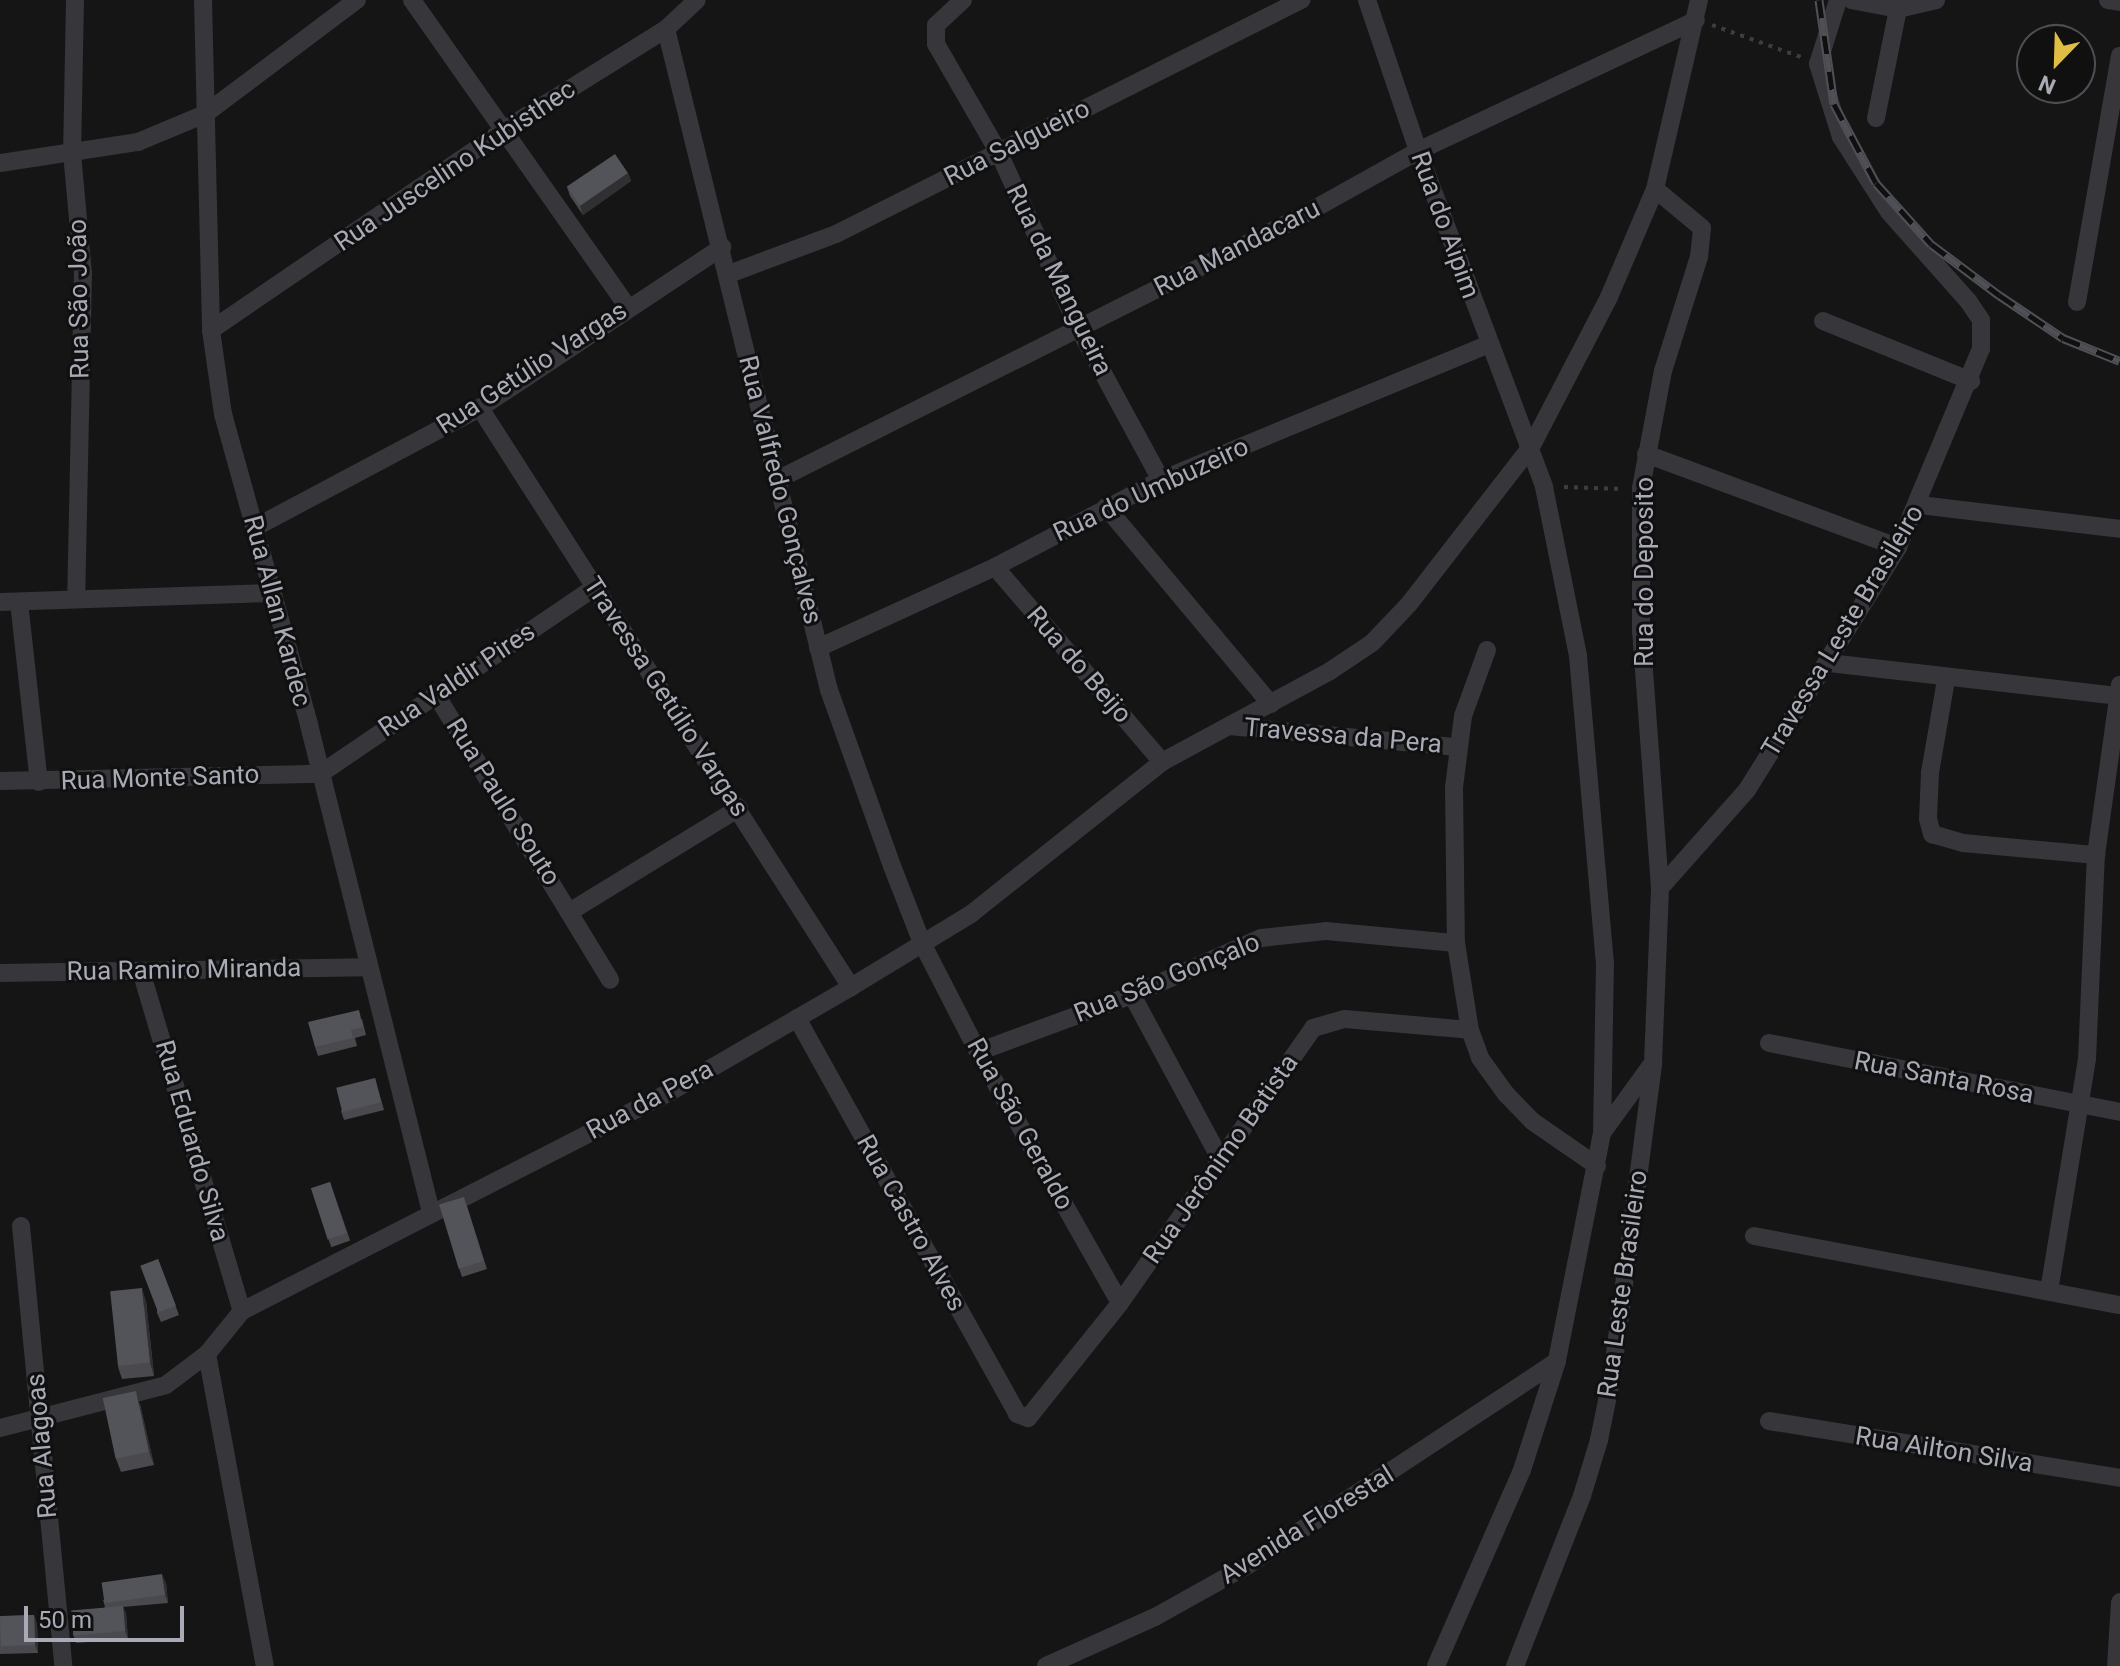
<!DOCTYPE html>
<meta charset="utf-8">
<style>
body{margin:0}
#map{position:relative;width:2120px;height:1666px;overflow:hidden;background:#151516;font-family:Roboto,sans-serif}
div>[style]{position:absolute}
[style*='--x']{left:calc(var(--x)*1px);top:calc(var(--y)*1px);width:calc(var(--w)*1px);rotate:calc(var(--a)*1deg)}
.path>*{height:4px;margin-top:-2px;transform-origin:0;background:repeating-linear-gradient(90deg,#3c3d42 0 4px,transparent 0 10px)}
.minor>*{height:18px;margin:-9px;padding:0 9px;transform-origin:9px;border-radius:9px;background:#36363b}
.rail>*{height:9px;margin-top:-4.5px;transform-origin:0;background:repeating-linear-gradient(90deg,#101011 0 18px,#4f5056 0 36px);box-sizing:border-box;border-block:2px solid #4f5056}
.wall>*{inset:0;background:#49494e;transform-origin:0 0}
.shaded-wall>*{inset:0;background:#303033}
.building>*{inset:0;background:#535459;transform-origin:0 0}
span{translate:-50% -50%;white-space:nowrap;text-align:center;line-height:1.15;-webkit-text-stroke:6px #101011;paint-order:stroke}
.street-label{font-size:26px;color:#a8aab5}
.north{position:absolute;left:2016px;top:24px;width:80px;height:80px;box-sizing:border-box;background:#101011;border:2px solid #4d4e53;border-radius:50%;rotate:203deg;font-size:22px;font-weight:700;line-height:32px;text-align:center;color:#a8aab5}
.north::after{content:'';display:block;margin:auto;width:28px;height:36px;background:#e0be43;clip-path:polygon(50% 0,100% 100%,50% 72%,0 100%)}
.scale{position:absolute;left:24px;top:1606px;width:160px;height:36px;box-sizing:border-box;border:4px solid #a8aab5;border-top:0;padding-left:10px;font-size:24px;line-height:28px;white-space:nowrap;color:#a8aab5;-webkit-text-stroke:6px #101011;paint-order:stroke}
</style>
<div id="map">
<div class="path">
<i style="--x:1712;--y:25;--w:95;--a:19.8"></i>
<i style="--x:1564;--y:487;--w:59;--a:1.9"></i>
</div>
<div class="minor">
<i style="--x:75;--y:0;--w:153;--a:91.1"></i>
<i style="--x:72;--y:153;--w:121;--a:84.8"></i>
<i style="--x:83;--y:273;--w:325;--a:91.2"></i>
<i style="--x:203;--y:0;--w:330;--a:88.6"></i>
<i style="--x:211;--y:330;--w:85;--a:81.9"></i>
<i style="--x:223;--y:414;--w:323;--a:74.5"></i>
<i style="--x:309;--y:725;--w:502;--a:75.94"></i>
<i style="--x:412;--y:0;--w:375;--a:54.9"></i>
<i style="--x:963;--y:0;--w:37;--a:137"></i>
<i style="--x:936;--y:25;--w:19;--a:90"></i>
<i style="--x:936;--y:44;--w:126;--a:60"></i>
<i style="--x:999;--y:153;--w:193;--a:65.6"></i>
<i style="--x:1079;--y:329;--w:172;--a:61.5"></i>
<i style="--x:1367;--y:0;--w:159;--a:71.3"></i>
<i style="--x:1418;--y:151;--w:359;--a:69.4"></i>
<i style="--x:1544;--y:487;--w:172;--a:78.6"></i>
<i style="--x:1578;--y:656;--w:307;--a:85"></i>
<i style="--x:1605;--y:962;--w:171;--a:91"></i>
<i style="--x:1602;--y:1133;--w:232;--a:101.2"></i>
<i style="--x:1557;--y:1361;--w:114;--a:107.8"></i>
<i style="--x:1522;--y:1470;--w:214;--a:113.7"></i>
<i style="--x:1851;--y:0;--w:48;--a:10.8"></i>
<i style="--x:1898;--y:9;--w:39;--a:-13"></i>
<i style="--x:2108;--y:0;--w:12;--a:9"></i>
<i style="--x:666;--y:29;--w:681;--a:76.15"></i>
<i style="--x:829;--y:690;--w:187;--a:70.3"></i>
<i style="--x:892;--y:866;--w:83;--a:68.7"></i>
<i style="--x:922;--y:943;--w:123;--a:62.8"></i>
<i style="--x:978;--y:1052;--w:288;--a:60.5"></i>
<i style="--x:1876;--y:118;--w:111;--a:-78.6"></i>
<i style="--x:0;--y:163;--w:140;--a:-8.7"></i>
<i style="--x:138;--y:142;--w:73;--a:-22.7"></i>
<i style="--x:205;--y:114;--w:190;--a:-36.9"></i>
<i style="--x:729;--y:274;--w:114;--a:-20.5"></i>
<i style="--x:836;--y:234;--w:521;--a:-26.71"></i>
<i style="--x:2077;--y:302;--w:250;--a:-80.1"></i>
<i style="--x:1823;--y:321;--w:160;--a:22.1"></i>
<i style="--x:211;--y:330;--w:358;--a:-34.3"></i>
<i style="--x:507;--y:128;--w:187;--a:-31.9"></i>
<i style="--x:666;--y:29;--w:42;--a:-43.1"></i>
<i style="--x:480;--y:408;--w:688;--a:57.35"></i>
<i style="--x:1646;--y:454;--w:269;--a:20.3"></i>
<i style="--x:779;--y:479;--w:579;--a:-26.7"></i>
<i style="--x:1296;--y:219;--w:140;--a:-29.1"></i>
<i style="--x:1418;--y:151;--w:307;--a:-25.2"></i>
<i style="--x:1920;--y:505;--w:201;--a:6.8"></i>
<i style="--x:1106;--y:507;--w:257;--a:50.1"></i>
<i style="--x:254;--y:528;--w:256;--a:-28"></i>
<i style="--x:480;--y:408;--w:291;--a:-33.6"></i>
<i style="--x:995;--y:567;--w:257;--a:49.4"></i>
<i style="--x:0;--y:602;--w:271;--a:-1.9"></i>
<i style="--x:19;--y:602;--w:181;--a:83.7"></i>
<i style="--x:818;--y:648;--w:195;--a:-24.6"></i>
<i style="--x:995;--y:567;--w:187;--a:-27.7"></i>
<i style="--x:1161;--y:480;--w:356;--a:-22.5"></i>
<i style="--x:1487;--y:650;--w:70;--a:110"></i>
<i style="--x:1463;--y:716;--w:72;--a:97.2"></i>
<i style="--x:1454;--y:787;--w:156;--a:89.3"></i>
<i style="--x:1456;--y:943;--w:88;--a:80.9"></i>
<i style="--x:1470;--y:1030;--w:30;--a:70"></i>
<i style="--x:1480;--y:1058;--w:44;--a:54.2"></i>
<i style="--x:1506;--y:1094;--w:37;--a:46"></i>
<i style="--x:1532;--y:1121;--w:79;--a:34.7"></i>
<i style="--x:1829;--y:663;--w:290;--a:6.5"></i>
<i style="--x:1946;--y:680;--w:94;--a:99.8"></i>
<i style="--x:1930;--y:773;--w:46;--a:92.5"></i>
<i style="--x:1928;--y:819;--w:16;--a:75"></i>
<i style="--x:1932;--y:834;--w:32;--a:16"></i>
<i style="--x:1963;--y:843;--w:134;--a:5.2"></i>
<i style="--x:435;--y:693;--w:336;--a:58.6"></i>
<i style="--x:1229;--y:726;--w:229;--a:5.3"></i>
<i style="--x:0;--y:781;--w:320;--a:-1.3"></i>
<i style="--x:320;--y:774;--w:331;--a:-34.2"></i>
<i style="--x:1660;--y:888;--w:131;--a:-48.4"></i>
<i style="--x:1747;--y:790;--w:286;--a:-58.1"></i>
<i style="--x:1898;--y:547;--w:215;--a:-67.3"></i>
<i style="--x:1981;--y:349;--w:29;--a:-90"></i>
<i style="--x:1981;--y:320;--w:22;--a:-124"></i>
<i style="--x:1969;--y:302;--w:120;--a:-131.6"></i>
<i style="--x:1889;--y:212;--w:89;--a:-122.6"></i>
<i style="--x:1841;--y:137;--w:77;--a:-107.5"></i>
<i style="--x:1818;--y:64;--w:67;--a:-72.6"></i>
<i style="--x:571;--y:911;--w:197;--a:-31.5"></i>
<i style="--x:141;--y:971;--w:355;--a:73.5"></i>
<i style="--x:0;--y:973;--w:367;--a:-0.9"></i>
<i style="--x:1132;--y:995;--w:190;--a:61.7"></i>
<i style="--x:797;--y:1018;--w:453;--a:60.9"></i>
<i style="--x:1017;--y:1414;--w:12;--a:20"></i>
<i style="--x:1028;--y:1418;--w:147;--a:-51.3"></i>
<i style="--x:1120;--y:1303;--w:336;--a:-54.9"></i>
<i style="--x:1313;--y:1028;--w:33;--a:-16"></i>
<i style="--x:1345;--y:1019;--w:125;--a:5"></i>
<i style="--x:1769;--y:1043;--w:358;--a:11.1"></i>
<i style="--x:978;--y:1052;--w:164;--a:-20.3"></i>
<i style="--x:1132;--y:995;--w:141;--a:-23.8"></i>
<i style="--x:1261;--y:938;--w:65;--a:-6.1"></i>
<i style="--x:1326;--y:931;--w:131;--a:5.3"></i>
<i style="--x:1602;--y:1133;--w:82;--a:-54"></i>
<i style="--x:21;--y:1226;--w:442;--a:84.5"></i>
<i style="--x:1754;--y:1236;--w:372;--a:10.7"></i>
<i style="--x:2049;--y:1291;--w:235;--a:-80.7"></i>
<i style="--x:2087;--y:1059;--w:204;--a:-87.5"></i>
<i style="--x:2096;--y:855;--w:172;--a:-82"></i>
<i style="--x:207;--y:1354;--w:317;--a:79.5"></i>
<i style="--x:1769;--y:1421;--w:356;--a:9.2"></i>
<i style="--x:0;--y:1428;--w:171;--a:-14.5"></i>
<i style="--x:166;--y:1385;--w:51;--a:-37.1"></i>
<i style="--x:207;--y:1354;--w:55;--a:-50.9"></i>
<i style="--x:242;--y:1311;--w:481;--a:-27.1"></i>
<i style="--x:670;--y:1092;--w:209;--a:-30.1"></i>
<i style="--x:851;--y:987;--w:140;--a:-31.3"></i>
<i style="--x:971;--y:914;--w:244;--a:-38.5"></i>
<i style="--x:1162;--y:762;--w:191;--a:-28.4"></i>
<i style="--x:1330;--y:671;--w:50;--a:-33.7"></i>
<i style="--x:1372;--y:643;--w:54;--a:-46.5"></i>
<i style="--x:1409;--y:604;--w:199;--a:-52.2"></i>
<i style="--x:1531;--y:447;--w:169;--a:-62.5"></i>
<i style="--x:1609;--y:297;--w:117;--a:-66.9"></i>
<i style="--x:1655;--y:189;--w:194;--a:-76.9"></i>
<i style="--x:1046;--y:1666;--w:120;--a:-24.2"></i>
<i style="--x:1155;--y:1617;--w:107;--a:-29.2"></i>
<i style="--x:1248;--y:1565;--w:370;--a:-33.4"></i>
<i style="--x:1515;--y:1666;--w:183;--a:-68.5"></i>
<i style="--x:1582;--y:1496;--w:59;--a:-73.1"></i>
<i style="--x:1599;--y:1440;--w:65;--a:-78.5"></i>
<i style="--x:1612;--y:1376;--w:316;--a:-82.5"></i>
<i style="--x:1653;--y:1063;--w:175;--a:-87.7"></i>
<i style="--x:1660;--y:888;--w:257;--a:-94.2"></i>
<i style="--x:1641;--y:632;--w:144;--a:-90"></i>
<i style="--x:1641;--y:488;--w:119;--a:-79.4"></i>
<i style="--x:1663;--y:371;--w:120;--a:-72.5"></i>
<i style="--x:1699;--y:257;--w:29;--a:-84"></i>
<i style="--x:1702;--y:228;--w:61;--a:-140.3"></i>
<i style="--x:2116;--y:1666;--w:64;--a:-86.4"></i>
</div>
<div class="rail">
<i style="--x:1819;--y:0;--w:105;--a:81.8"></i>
<i style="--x:1834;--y:104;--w:89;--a:62"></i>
<i style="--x:1876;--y:183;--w:82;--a:48"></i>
<i style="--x:1931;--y:244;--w:85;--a:36.9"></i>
<i style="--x:1999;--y:295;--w:77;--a:33.9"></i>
<i style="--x:2063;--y:338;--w:61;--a:22"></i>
</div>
<div class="wall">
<i style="clip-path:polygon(628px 173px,631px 181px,583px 215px,570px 196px,567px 187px)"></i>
<i style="clip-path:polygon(362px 1019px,366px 1035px,355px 1038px,357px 1046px,318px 1056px,315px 1047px)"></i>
<i style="clip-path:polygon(375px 1078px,384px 1110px,344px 1120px,341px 1111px)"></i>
<i style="left:330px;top:1182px;width:62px;height:20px;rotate:71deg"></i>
<i style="clip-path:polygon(467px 1206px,487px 1269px,462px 1277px,459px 1268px)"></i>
<i style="clip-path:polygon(158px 1259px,179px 1315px,161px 1322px,157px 1313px)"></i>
<i style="clip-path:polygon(146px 1301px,154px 1376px,122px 1379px,118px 1367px)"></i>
<i style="clip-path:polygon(140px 1404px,154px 1465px,121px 1472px,116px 1459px)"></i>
<i style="clip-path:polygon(166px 1583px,168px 1603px,123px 1607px,126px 1614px,128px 1639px,76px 1643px,73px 1634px,105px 1607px,103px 1600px)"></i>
<i style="clip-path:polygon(34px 1615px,37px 1624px,38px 1653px,0 1654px,0 1616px)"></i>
</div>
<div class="shaded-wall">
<i style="clip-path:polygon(628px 173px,631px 181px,583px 215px,580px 206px)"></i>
<i style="clip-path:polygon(142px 1288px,146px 1301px,154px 1376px,150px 1363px)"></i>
<i style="clip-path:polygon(136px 1391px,140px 1404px,154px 1465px,149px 1452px)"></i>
<i style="clip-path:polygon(162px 1574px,166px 1583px,168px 1603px,165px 1595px)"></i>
<i style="clip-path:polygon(123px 1606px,126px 1614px,128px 1639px,125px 1631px)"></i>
<i style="clip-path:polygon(34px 1615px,37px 1624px,38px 1653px,35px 1645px)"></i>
</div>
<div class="building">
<i style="left:615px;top:154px;width:23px;height:58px;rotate:56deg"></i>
<i style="clip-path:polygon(359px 1010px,363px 1027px,351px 1030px,353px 1038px,315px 1047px,308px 1022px)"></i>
<i style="left:375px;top:1078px;width:25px;height:40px;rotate:76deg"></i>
<i style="left:330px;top:1182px;width:54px;height:20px;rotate:72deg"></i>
<i style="left:464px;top:1197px;width:67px;height:26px;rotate:73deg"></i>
<i style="left:158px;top:1259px;width:50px;height:19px;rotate:69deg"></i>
<i style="left:142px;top:1288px;width:75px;height:32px;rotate:84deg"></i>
<i style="left:136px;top:1391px;width:62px;height:34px;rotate:78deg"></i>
<i style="left:162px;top:1574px;width:21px;height:61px;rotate:82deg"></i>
<i style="left:123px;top:1606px;width:25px;height:52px;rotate:85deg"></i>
<i style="left:34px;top:1615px;width:30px;height:34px;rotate:88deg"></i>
</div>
<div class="street-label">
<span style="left:1017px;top:143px;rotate:-27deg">Rua Salgueiro</span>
<span style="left:455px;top:166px;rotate:-34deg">Rua Juscelino Kubisthec</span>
<span style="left:1445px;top:225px;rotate:70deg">Rua do Aipim</span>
<span style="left:1237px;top:248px;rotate:-27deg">Rua Mandacaru</span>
<span style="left:1059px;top:280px;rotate:64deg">Rua da Mangueira</span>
<span style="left:79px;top:299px;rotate:-91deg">Rua São João</span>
<span style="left:532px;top:368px;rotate:-33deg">Rua Getúlio Vargas</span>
<span style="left:780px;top:490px;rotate:76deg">Rua Valfredo Gonçalves</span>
<span style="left:1151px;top:490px;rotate:-25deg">Rua do Umbuzeiro</span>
<span style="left:1645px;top:572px;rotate:-90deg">Rua do Deposito</span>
<span style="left:277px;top:611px;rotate:75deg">Rua Allan Kardec</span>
<span style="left:1843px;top:631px;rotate:-59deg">Travessa Leste Brasileiro</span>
<span style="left:1079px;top:665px;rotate:49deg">Rua do Beijo</span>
<span style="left:457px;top:680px;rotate:-34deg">Rua Valdir Pires</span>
<span style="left:666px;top:697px;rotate:57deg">Travessa Getúlio Vargas</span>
<span style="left:1343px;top:736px;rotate:5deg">Travessa da Pera</span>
<span style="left:160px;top:778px;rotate:-2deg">Rua Monte Santo</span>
<span style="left:503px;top:802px;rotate:58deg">Rua Paulo Souto</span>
<span style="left:184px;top:970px;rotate:-1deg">Rua Ramiro Miranda</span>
<span style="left:1167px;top:978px;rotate:-22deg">Rua São Gonçalo</span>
<span style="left:1944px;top:1078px;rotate:11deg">Rua Santa Rosa</span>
<span style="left:650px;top:1100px;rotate:-28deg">Rua da Pera</span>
<span style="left:1020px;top:1124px;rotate:61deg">Rua São Geraldo</span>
<span style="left:192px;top:1141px;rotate:74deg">Rua Eduardo Silva</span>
<span style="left:1221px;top:1159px;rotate:-55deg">Rua Jerônimo Batista</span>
<span style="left:911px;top:1223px;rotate:61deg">Rua Castro Alves</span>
<span style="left:1623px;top:1284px;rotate:-82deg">Rua Leste Brasileiro</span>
<span style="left:42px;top:1446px;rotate:-95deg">Rua Alagoas</span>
<span style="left:1944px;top:1450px;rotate:9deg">Rua Ailton Silva</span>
<span style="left:1307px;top:1525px;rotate:-32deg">Avenida Florestal</span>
</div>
<div class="north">N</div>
<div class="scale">50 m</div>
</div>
